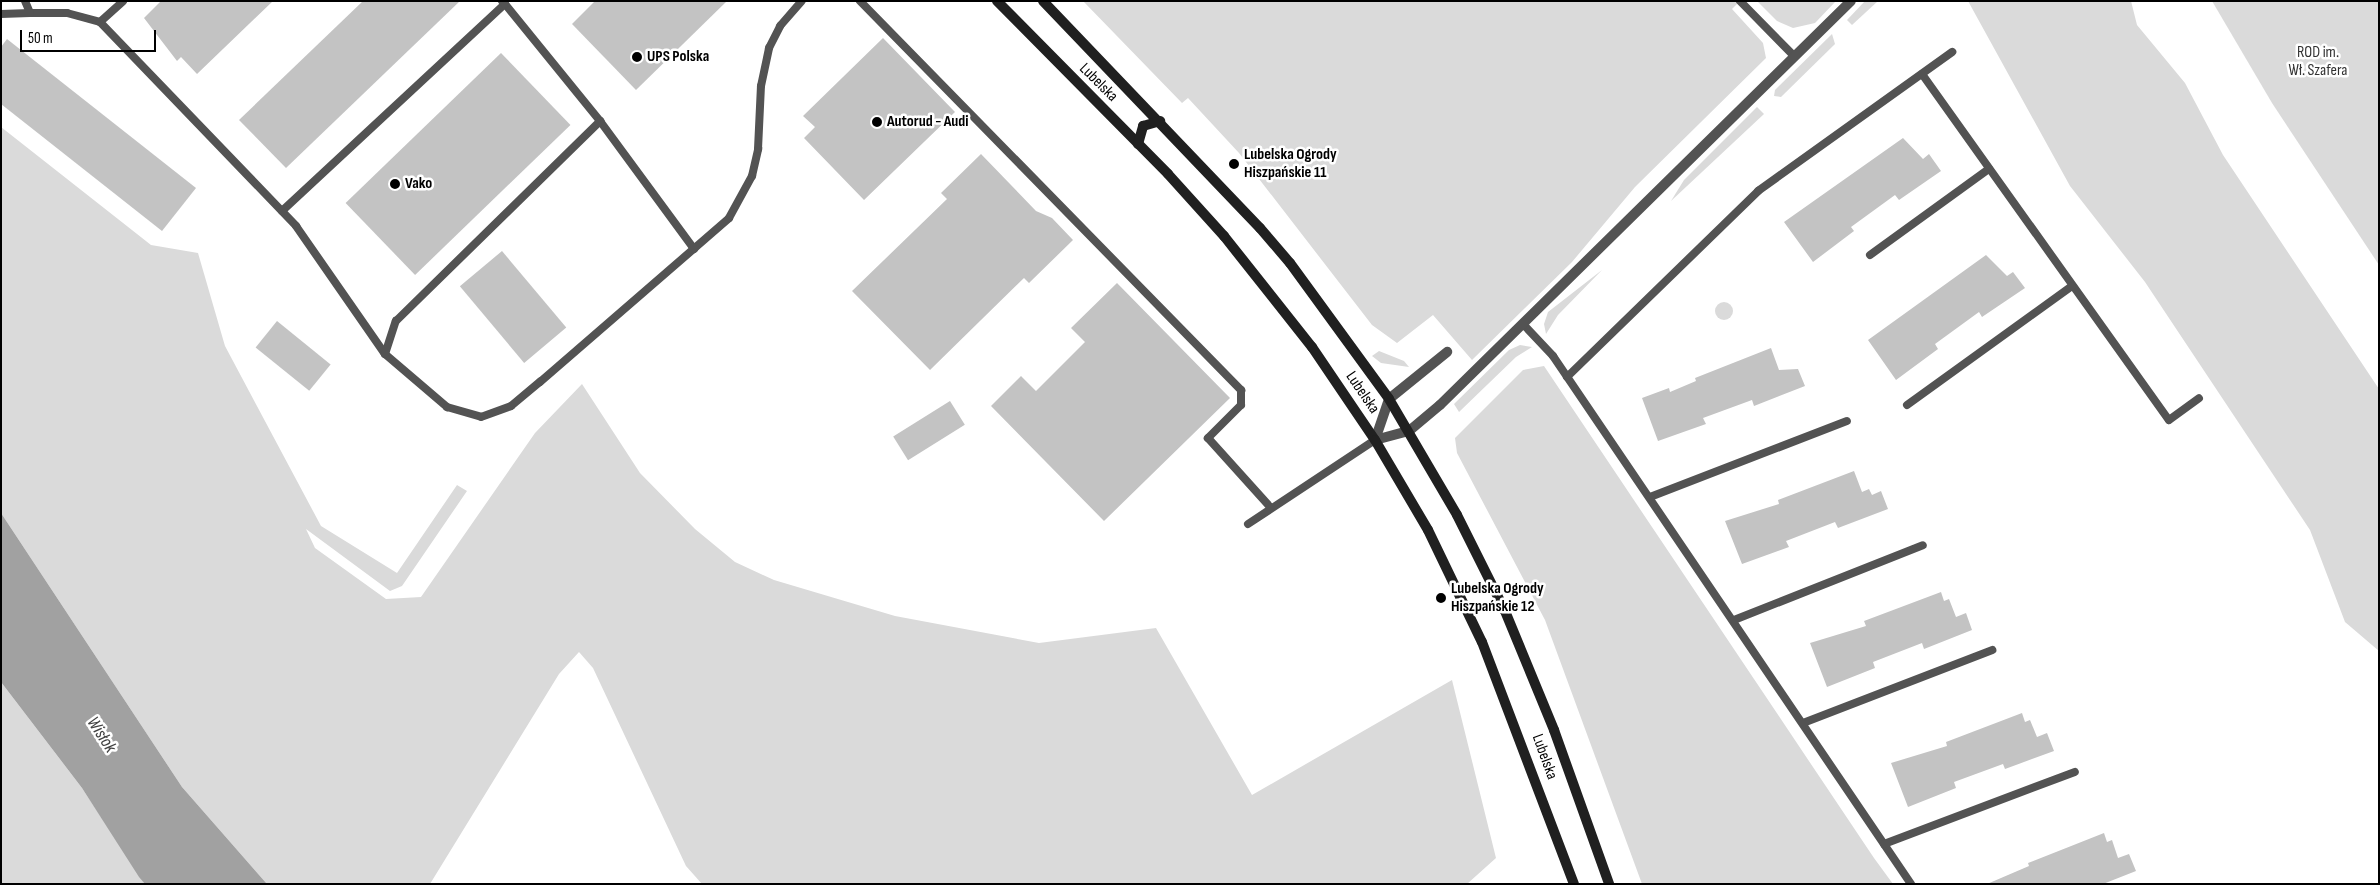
<!DOCTYPE html>
<meta charset="utf-8">
<style>
body{margin:0}
#map{position:relative;width:2380px;height:885px;overflow:hidden;background:#fff;font-family:"Sofia Sans Condensed",sans-serif}
div>[style]{position:absolute}
[style*='--x']{left:calc(var(--x)*1px);top:calc(var(--y)*1px);width:calc(var(--w)*1px);rotate:calc(var(--a)*1deg)}
.green>*{inset:0;background:#dadada}
.round{border-radius:50%}
.water>*{inset:0;background:#a1a1a1}
.building>*{inset:0;background:#c3c3c3;transform-origin:0 0}
.lane>*{height:8px;margin:-4px;padding:0 4px;transform-origin:4px;border-radius:4px;background:#535353}
.street>*{height:10px;margin:-5px;padding:0 5px;transform-origin:5px;border-radius:5px;background:#535353}
.secondary>*{height:10px;margin:-5px;padding:0 5px;transform-origin:5px;border-radius:5px;background:#202020}
.dots>*{width:14px;height:14px;translate:-50% -50%;box-sizing:border-box;border:2px solid #fff;border-radius:50%}
span{translate:-50% -50%;white-space:nowrap;text-align:center;line-height:1.15;-webkit-text-stroke:5px #fff;paint-order:stroke}
.park-label{font-size:16px;color:#313131}
.poi-label{font-size:16px;color:#000;font-weight:700}
.left{translate:0 -50%;text-align:left}
.street-label{font-size:16px;color:#000}
.water-label{font-size:18px;color:#424242;font-style:italic}
.frame{position:absolute;inset:0;border:2px solid #000;pointer-events:none}
.scale{position:absolute;left:20px;top:30px;width:136px;height:22px;box-sizing:border-box;border:2px solid #000;border-top:0;padding-left:6px;font-size:15px;line-height:18px;white-space:nowrap;color:#000;-webkit-text-stroke:4px #fff;paint-order:stroke}
</style>
<div id="map">
<div class="green">
<i style="clip-path:polygon(1083px 1px,1740px 1px,1732px 9px,1763px 43px,1766px 58px,1635px 187px,1572px 262px,1472px 360px,1433px 315px,1397px 343px,1372px 325px,1239px 153px,1188px 98px,1182px 103px)"></i>
<i style="clip-path:polygon(1757px 1px,1836px 1px,1815px 23px,1793px 28px,1777px 21px)"></i>
<i style="clip-path:polygon(1865px 1px,1878px 1px,1852px 25px,1847px 20px)"></i>
<i style="clip-path:polygon(1968px 1px,2131px 1px,2137px 25px,2185px 83px,2223px 155px,2379px 389px,2379px 651px,2345px 622px,2310px 530px,2145px 282px,2070px 186px)"></i>
<i style="clip-path:polygon(2212px 1px,2379px 1px,2379px 265px,2272px 103px)"></i>
<i style="clip-path:polygon(1832px 34px,1835px 44px,1781px 97px,1774px 96px,1775px 90px)"></i>
<i style="clip-path:polygon(1757px 107px,1764px 114px,1671px 201px,1684px 180px)"></i>
<i style="clip-path:polygon(1px 127px,151px 245px,198px 253px,225px 346px,321px 526px,397px 573px,457px 485px,467px 491px,402px 586px,390px 591px,306px 529px,315px 548px,386px 599px,421px 597px,535px 433px,582px 384px,640px 473px,695px 529px,735px 562px,774px 580px,895px 616px,1039px 643px,1156px 628px,1252px 795px,1452px 680px,1496px 858px,1467px 884px,702px 884px,686px 866px,593px 668px,579px 652px,559px 674px,430px 884px,267px 884px,182px 787px,1px 513px)"></i>
<i style="clip-path:polygon(1602px 270px,1558px 315px,1546px 334px,1544px 324px,1548px 312px)"></i>
<i class="round" style="left:1715px;top:302px;width:18px;height:18px"></i>
<i style="clip-path:polygon(1520px 345px,1532px 347px,1516px 357px,1459px 412px,1454px 404px,1509px 350px)"></i>
<i style="clip-path:polygon(1379px 351px,1404px 361px,1409px 367px,1381px 363px,1372px 356px)"></i>
<i style="clip-path:polygon(1544px 366px,1874px 858px,1893px 884px,1642px 884px,1545px 620px,1457px 453px,1455px 438px,1523px 370px)"></i>
<i style="clip-path:polygon(1px 682px,82px 788px,145px 884px,1px 884px)"></i>
</div>
<div class="water">
<i style="clip-path:polygon(1px 513px,182px 787px,267px 884px,145px 884px,139px 877px,82px 788px,1px 682px)"></i>
</div>
<div class="building">
<i style="clip-path:polygon(161px 1px,273px 1px,197px 74px,181px 57px,177px 61px,144px 18px)"></i>
<i style="clip-path:polygon(363px 1px,460px 1px,286px 168px,239px 120px)"></i>
<i style="clip-path:polygon(595px 1px,727px 1px,636px 90px,572px 24px)"></i>
<i style="clip-path:polygon(883px 38px,955px 112px,864px 200px,804px 138px,815px 127px,803px 116px)"></i>
<i style="clip-path:polygon(7px 39px,196px 188px,162px 231px,1px 104px,1px 47px)"></i>
<i style="left:501px;top:53px;width:100px;height:216px;rotate:46deg"></i>
<i style="clip-path:polygon(1903px 138px,1923px 159px,1929px 154px,1941px 171px,1899px 200px,1895px 195px,1851px 227px,1854px 231px,1813px 262px,1784px 222px)"></i>
<i style="clip-path:polygon(981px 154px,1036px 211px,1052px 218px,1073px 240px,1029px 283px,1024px 278px,930px 370px,852px 291px,947px 199px,941px 193px)"></i>
<i style="left:502px;top:251px;width:100px;height:55px;rotate:50deg"></i>
<i style="clip-path:polygon(1986px 255px,2007px 276px,2013px 272px,2025px 288px,1982px 317px,1979px 312px,1935px 344px,1938px 349px,1896px 380px,1868px 340px)"></i>
<i style="clip-path:polygon(1117px 283px,1230px 398px,1104px 521px,991px 406px,1021px 376px,1036px 391px,1085px 342px,1071px 328px)"></i>
<i style="left:277px;top:321px;width:69px;height:34px;rotate:39deg"></i>
<i style="clip-path:polygon(1771px 348px,1779px 370px,1798px 369px,1805px 386px,1754px 406px,1752px 400px,1703px 418px,1706px 424px,1658px 441px,1642px 398px,1669px 388px,1670px 392px,1696px 381px,1695px 378px)"></i>
<i style="left:950px;top:401px;width:28px;height:67px;rotate:58deg"></i>
<i style="clip-path:polygon(1854px 471px,1862px 492px,1869px 489px,1872px 495px,1881px 491px,1888px 509px,1838px 528px,1835px 522px,1786px 541px,1789px 547px,1742px 564px,1725px 521px,1779px 504px,1778px 500px)"></i>
<i style="clip-path:polygon(1941px 592px,1944px 601px,1949px 599px,1956px 617px,1966px 613px,1972px 630px,1924px 649px,1922px 643px,1873px 662px,1875px 668px,1827px 687px,1810px 643px,1866px 626px,1864px 621px)"></i>
<i style="clip-path:polygon(2022px 713px,2025px 722px,2030px 720px,2037px 737px,2047px 733px,2054px 751px,2005px 769px,2003px 764px,1954px 782px,1956px 788px,1908px 807px,1891px 763px,1947px 746px,1946px 742px)"></i>
<i style="clip-path:polygon(2104px 833px,2107px 842px,2112px 840px,2118px 858px,2129px 854px,2136px 871px,2103px 884px,1987px 884px,2029px 866px,2028px 863px)"></i>
</div>
<div class="lane">
<i style="--x:25;--y:1;--w:13;--a:67"></i>
<i style="--x:30;--y:13;--w:37;--a:0"></i>
<i style="--x:67;--y:13;--w:34;--a:15"></i>
<i style="--x:100;--y:22;--w:283;--a:46.1"></i>
<i style="--x:296;--y:226;--w:156;--a:55.2"></i>
<i style="--x:385;--y:354;--w:82;--a:40.5"></i>
<i style="--x:447;--y:407;--w:35;--a:16"></i>
<i style="--x:481;--y:417;--w:32;--a:-20"></i>
<i style="--x:511;--y:406;--w:38;--a:-40"></i>
<i style="--x:540;--y:382;--w:250;--a:-40.9"></i>
<i style="--x:729;--y:218;--w:48;--a:-61.3"></i>
<i style="--x:752;--y:176;--w:28;--a:-77"></i>
<i style="--x:758;--y:149;--w:63;--a:-87.3"></i>
<i style="--x:761;--y:86;--w:39;--a:-78"></i>
<i style="--x:769;--y:48;--w:25;--a:-63"></i>
<i style="--x:780;--y:26;--w:33;--a:-49"></i>
<i style="--x:860;--y:1;--w:545;--a:45.6"></i>
<i style="--x:1241;--y:390;--w:15;--a:90"></i>
<i style="--x:1241;--y:405;--w:47;--a:135"></i>
<i style="--x:1208;--y:438;--w:94;--a:48"></i>
<i style="--x:1740;--y:1;--w:78;--a:45.5"></i>
<i style="--x:505;--y:4;--w:151;--a:50.9"></i>
<i style="--x:600;--y:121;--w:159;--a:53.7"></i>
<i style="--x:1;--y:14;--w:29;--a:-2"></i>
<i style="--x:100;--y:22;--w:31;--a:-42"></i>
<i style="--x:1922;--y:74;--w:425;--a:54.5"></i>
<i style="--x:2169;--y:420;--w:37;--a:-36"></i>
<i style="--x:282;--y:211;--w:304;--a:-42.9"></i>
<i style="--x:505;--y:4;--w:4;--a:-135"></i>
<i style="--x:1870;--y:255;--w:147;--a:-35.9"></i>
<i style="--x:1523;--y:324;--w:44;--a:46.8"></i>
<i style="--x:1553;--y:356;--w:638;--a:55.86"></i>
<i style="--x:385;--y:354;--w:35;--a:-72"></i>
<i style="--x:396;--y:321;--w:286;--a:-44.4"></i>
<i style="--x:1567;--y:377;--w:267;--a:-44.2"></i>
<i style="--x:1758;--y:191;--w:239;--a:-35.6"></i>
<i style="--x:1907;--y:405;--w:203;--a:-35.8"></i>
<i style="--x:1650;--y:497;--w:211;--a:-21.1"></i>
<i style="--x:1248;--y:524;--w:152;--a:-33.5"></i>
<i style="--x:1734;--y:620;--w:203;--a:-21.6"></i>
<i style="--x:1803;--y:723;--w:203;--a:-21.1"></i>
<i style="--x:1884;--y:844;--w:204;--a:-20.7"></i>
</div>
<div class="street">
<i style="--x:1375;--y:440;--w:35;--a:-15"></i>
<i style="--x:1409;--y:431;--w:40;--a:-40"></i>
<i style="--x:1440;--y:405;--w:576;--a:-44.51"></i>
<i style="--x:1375;--y:440;--w:43;--a:-71.1"></i>
<i style="--x:1389;--y:399;--w:75;--a:-39"></i>
</div>
<div class="secondary">
<i style="--x:997;--y:1;--w:243;--a:45.3"></i>
<i style="--x:1168;--y:174;--w:84;--a:47.9"></i>
<i style="--x:1224;--y:236;--w:142;--a:51.6"></i>
<i style="--x:1312;--y:347;--w:112;--a:55.9"></i>
<i style="--x:1375;--y:440;--w:104;--a:59.5"></i>
<i style="--x:1428;--y:530;--w:124;--a:64.3"></i>
<i style="--x:1482;--y:642;--w:259;--a:69.2"></i>
<i style="--x:1043;--y:1;--w:314;--a:46.3"></i>
<i style="--x:1260;--y:228;--w:46;--a:49.4"></i>
<i style="--x:1290;--y:263;--w:168;--a:53.9"></i>
<i style="--x:1389;--y:399;--w:134;--a:59.6"></i>
<i style="--x:1457;--y:515;--w:107;--a:63.4"></i>
<i style="--x:1505;--y:611;--w:129;--a:67.6"></i>
<i style="--x:1554;--y:730;--w:164;--a:70.3"></i>
<i style="--x:1138;--y:144;--w:19;--a:-74"></i>
<i style="--x:1143;--y:126;--w:18;--a:-16"></i>
</div>
<div class="dots">
<i style="left:637px;top:57px;background:#000"></i>
<i style="left:877px;top:122px;background:#000"></i>
<i style="left:1234px;top:164px;background:#000"></i>
<i style="left:395px;top:184px;background:#000"></i>
<i style="left:1441px;top:598px;background:#000"></i>
</div>
<div class="park-label">
<span style="left:2318px;top:62px">ROD im.<br>Wł. Szafera</span>
</div>
<div class="poi-label">
<span class="left" style="left:647px;top:57px">UPS Polska</span>
<span class="left" style="left:887px;top:122px">Autorud - Audi</span>
<span class="left" style="left:1244px;top:164px">Lubelska Ogrody<br>Hiszpańskie 11</span>
<span class="left" style="left:405px;top:184px">Vako</span>
<span class="left" style="left:1451px;top:598px">Lubelska Ogrody<br>Hiszpańskie 12</span>
</div>
<div class="street-label">
<span style="left:1098px;top:83px;rotate:45deg">Lubelska</span>
<span style="left:1362px;top:393px;rotate:56deg">Lubelska</span>
<span style="left:1544px;top:757px;rotate:70deg">Lubelska</span>
</div>
<div class="water-label">
<span style="left:101px;top:735px;rotate:57deg">Wisłok</span>
</div>
<div class="frame"></div>
<div class="scale">50 m</div>
</div>
